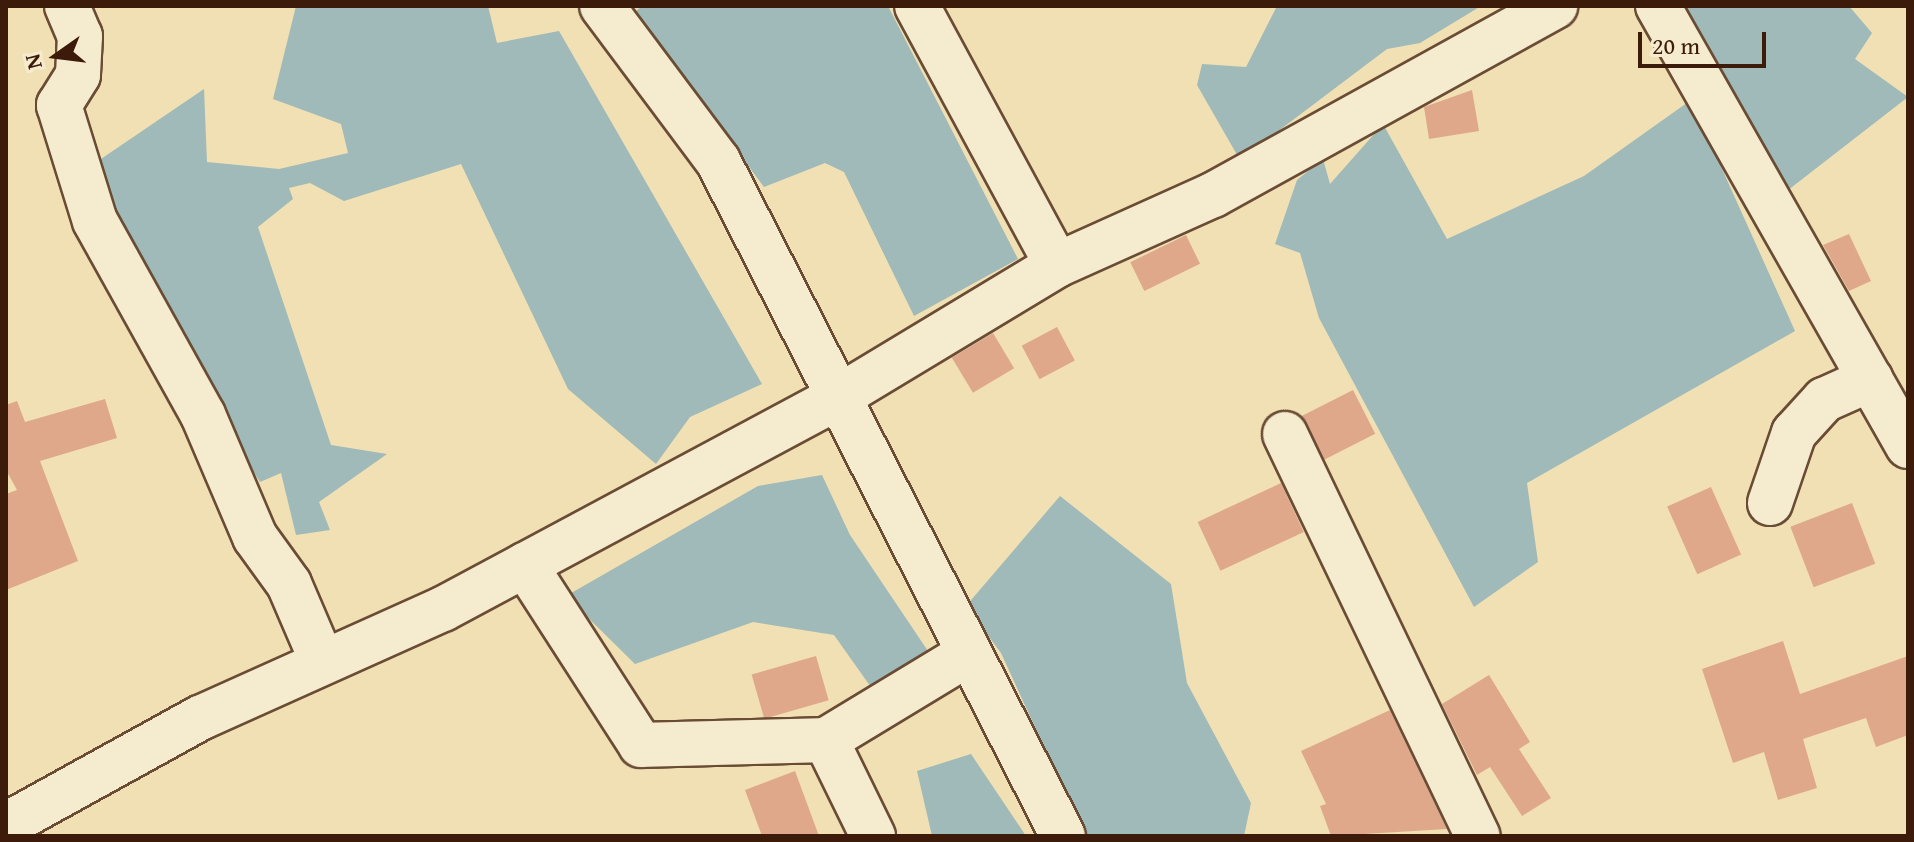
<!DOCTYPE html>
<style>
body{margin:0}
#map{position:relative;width:1914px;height:842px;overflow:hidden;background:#f0e0b3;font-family:"Gentium Book Plus",serif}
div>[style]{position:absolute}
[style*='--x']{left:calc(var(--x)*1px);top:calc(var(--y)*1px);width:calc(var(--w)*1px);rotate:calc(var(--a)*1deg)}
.water>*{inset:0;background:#9fbab8}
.building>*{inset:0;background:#e0a88a;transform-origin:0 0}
.roads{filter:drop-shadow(2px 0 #6a4c35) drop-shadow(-2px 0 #6a4c35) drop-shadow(0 2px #6a4c35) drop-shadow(0 -2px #6a4c35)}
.minor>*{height:44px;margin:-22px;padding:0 22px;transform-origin:22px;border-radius:22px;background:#f5ebce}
span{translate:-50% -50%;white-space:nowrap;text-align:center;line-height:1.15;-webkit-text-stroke:6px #f5ebce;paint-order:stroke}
.frame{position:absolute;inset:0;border:8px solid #3d1b0b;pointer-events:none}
.north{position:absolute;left:16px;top:16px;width:80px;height:80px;-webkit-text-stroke:6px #f5ebce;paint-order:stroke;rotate:256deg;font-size:22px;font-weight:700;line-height:32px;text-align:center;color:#3d1b0b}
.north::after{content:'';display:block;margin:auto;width:28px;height:36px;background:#3d1b0b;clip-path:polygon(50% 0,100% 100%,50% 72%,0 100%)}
.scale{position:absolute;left:1638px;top:32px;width:128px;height:36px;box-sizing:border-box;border:4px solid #3d1b0b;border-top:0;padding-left:10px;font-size:24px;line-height:28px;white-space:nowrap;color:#3d1b0b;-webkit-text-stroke:6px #f5ebce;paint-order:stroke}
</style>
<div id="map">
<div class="water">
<i style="clip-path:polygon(296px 6px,488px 6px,497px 43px,559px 31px,762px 384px,690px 417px,656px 464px,568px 389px,461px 164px,344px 201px,310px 183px,289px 188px,293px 199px,258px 227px,331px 445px,387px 454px,319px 502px,330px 530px,296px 535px,281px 473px,260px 482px,95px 221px,95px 163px,204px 89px,207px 162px,279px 169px,348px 153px,341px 124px,273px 99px)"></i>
<i style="clip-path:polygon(642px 6px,888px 6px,1018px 259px,914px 316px,844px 172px,825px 163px,764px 187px,634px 13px)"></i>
<i style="clip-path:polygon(1277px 6px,1481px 6px,1420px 43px,1387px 49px,1240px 160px,1197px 85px,1202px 64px,1246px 67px)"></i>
<i style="clip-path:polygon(1680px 6px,1849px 6px,1872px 33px,1855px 59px,1908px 97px,1783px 194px)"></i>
<i style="clip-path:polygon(1691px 100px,1795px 331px,1527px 483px,1538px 562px,1474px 607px,1319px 318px,1300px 253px,1275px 244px,1297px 180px,1323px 159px,1330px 184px,1383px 124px,1447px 239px,1584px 176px)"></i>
<i style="clip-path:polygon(822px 475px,850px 535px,932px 657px,873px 690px,834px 635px,753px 622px,635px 664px,566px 596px,758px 486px)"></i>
<i style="clip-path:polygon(1060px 496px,1171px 584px,1187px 683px,1251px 803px,1244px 836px,1085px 836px,1001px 653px,966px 606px)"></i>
<i style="clip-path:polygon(971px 754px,1026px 836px,932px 836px,917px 771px)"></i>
</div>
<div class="building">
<i style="clip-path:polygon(1472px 90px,1479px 131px,1429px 139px,1424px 107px)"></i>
<i style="clip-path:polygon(1849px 234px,1871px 281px,1849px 291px,1823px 245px)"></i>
<i style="left:1186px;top:235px;width:32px;height:62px;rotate:64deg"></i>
<i style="left:1057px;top:327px;width:38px;height:40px;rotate:62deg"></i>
<i style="left:993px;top:333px;width:41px;height:48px;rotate:59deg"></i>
<i style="left:1353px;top:390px;width:49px;height:58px;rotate:63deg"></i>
<i style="clip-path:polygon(105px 399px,117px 438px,40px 461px,78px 561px,6px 590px,6px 494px,17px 490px,6px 470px,6px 405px,17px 401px,25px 422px)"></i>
<i style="left:1281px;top:483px;width:54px;height:92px;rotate:65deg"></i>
<i style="left:1711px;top:487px;width:74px;height:48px;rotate:66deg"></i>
<i style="left:1852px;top:503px;width:65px;height:66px;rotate:69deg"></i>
<i style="clip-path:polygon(1783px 641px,1800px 694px,1908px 656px,1908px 735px,1876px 747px,1866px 718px,1803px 739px,1817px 788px,1778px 800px,1764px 752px,1733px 763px,1702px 669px)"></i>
<i style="left:816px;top:656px;width:46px;height:67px;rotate:74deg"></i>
<i style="clip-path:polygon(1489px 675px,1530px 742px,1519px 749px,1551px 798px,1522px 816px,1490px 767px,1477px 775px,1442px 704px)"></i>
<i style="clip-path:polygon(1390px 710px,1447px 829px,1331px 836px,1320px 806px,1326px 804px,1301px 751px)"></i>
<i style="clip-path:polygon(795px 771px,819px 836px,762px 836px,745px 790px)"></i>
</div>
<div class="roads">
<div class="minor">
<i style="--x:67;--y:6;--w:33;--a:67"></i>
<i style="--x:80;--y:36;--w:39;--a:93"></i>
<i style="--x:78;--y:75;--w:36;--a:122"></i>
<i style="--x:59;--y:105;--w:121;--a:72.8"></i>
<i style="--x:95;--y:221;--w:222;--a:60.9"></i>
<i style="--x:203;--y:415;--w:133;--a:66.9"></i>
<i style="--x:255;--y:537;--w:58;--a:54.1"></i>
<i style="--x:289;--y:584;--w:84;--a:66.8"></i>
<i style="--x:602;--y:6;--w:194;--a:53.2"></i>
<i style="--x:718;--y:161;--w:758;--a:62.93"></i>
<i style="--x:1658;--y:6;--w:506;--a:60.4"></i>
<i style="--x:1057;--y:265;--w:171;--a:-24.2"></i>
<i style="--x:1213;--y:195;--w:391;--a:-28.9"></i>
<i style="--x:1285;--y:434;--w:446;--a:64.4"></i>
<i style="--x:1770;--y:503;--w:74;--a:-71.1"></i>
<i style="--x:1794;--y:433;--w:45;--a:-47.7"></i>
<i style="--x:1824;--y:400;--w:51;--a:-24.1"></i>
<i style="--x:525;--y:565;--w:214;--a:57.2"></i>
<i style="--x:641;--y:745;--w:185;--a:-1.5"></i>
<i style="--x:826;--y:740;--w:166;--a:-31.2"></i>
<i style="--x:826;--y:740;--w:107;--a:63.9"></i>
<i style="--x:6;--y:825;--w:222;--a:-28.9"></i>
<i style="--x:200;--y:718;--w:266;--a:-24.2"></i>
<i style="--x:443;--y:609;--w:445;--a:-28.2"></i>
<i style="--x:835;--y:399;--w:259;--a:-31.1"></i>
<i style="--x:1057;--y:265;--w:294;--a:-118.4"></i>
</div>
</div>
<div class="frame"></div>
<div class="north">N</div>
<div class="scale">20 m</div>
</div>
